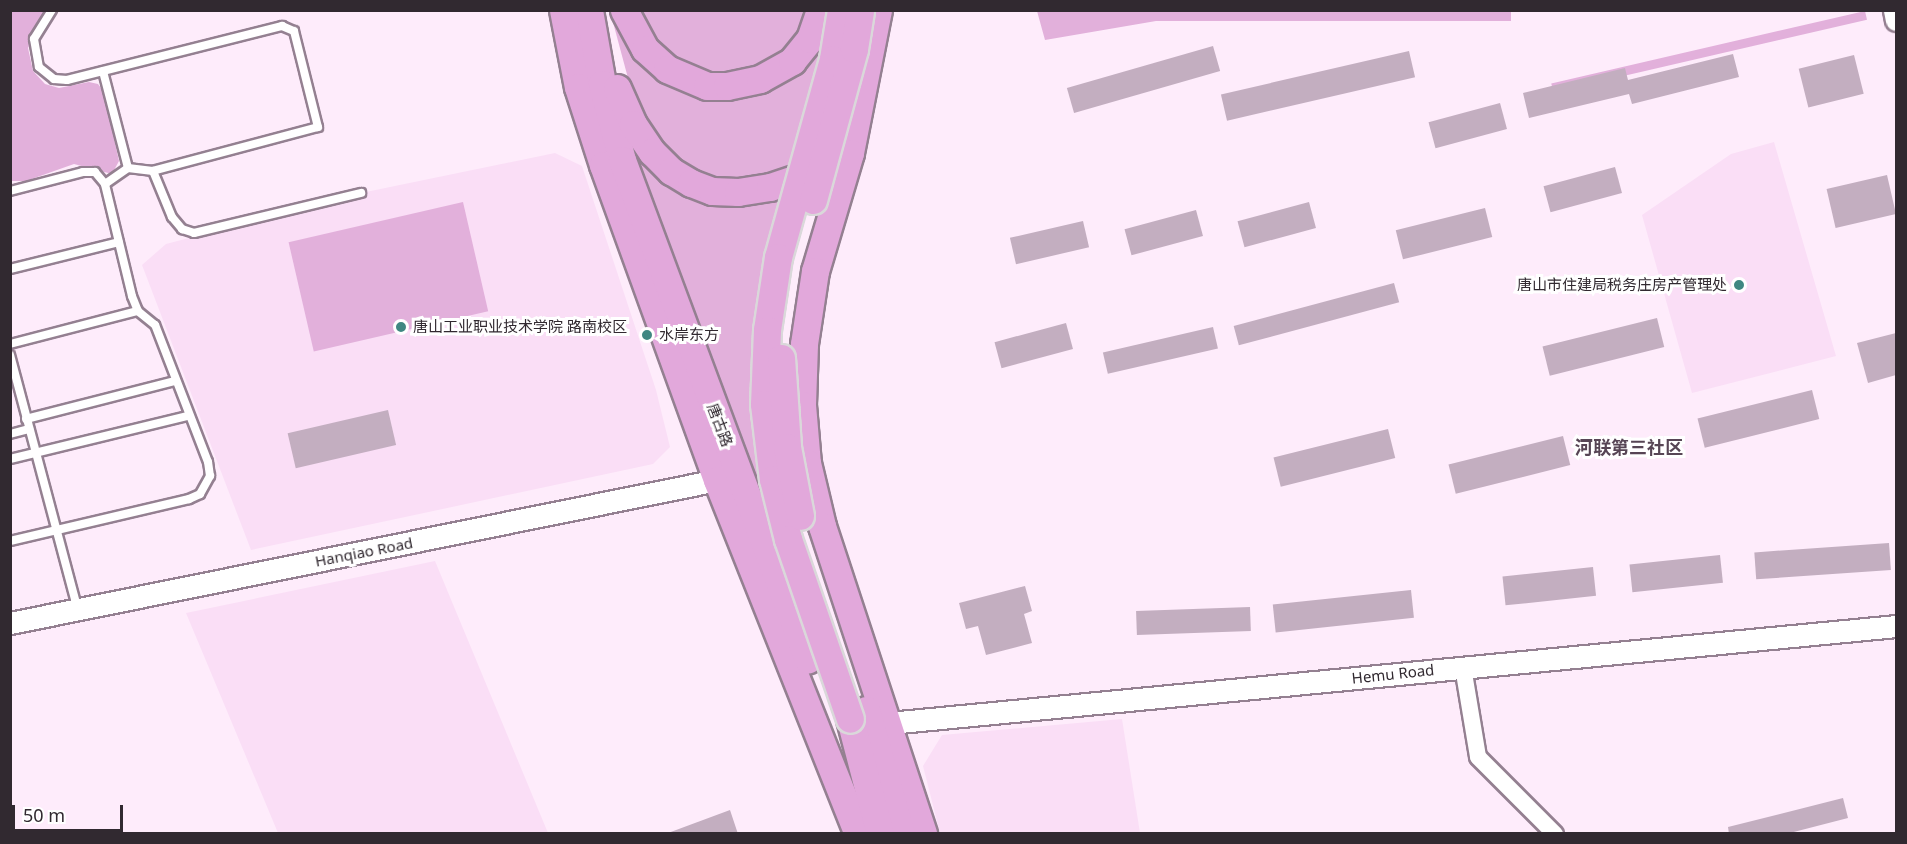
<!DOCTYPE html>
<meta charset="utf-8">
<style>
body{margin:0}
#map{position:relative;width:1907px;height:844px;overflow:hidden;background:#feecfb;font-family:"Noto Sans","Noto Sans SC",sans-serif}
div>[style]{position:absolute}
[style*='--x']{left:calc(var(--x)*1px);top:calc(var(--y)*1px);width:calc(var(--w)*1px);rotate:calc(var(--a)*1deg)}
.built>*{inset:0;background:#fadef6}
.green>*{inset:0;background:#e2b0db;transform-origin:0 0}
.building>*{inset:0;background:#c3aec0;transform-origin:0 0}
.roads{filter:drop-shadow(2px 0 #948091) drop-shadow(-2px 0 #948091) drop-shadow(0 2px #948091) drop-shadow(0 -2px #948091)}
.service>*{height:8px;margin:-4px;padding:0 4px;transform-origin:4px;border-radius:4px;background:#fff}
.minor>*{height:16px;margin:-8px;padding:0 8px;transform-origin:8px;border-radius:8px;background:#fff}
.tertiary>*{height:21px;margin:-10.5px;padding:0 10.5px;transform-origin:10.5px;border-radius:10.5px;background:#fff}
.primary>*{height:27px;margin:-13.5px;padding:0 13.5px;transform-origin:13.5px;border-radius:13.5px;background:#e2a8db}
.bridges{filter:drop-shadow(2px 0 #dad8da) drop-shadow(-2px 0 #dad8da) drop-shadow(0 2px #dad8da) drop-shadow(0 -2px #dad8da)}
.primary-bridge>*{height:27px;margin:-13.5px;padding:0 13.5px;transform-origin:13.5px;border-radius:13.5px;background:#e2a8db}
.dots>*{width:16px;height:16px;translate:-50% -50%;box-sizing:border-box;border:3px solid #fff;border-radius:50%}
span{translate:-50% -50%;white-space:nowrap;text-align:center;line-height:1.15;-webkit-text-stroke:6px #fff;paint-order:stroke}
.poi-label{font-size:15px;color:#312930}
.right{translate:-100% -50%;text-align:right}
.left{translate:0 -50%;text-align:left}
.street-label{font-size:15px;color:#312930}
.quarter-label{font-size:18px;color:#574555;font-weight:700}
.frame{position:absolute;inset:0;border:12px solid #312930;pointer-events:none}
.scale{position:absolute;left:12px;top:805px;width:111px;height:27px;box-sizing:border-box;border:3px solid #312930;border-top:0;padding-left:8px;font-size:18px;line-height:21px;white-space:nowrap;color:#312930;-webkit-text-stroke:4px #fff;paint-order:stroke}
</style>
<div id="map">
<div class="built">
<i style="clip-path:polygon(1774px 142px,1836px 356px,1692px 393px,1642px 215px,1731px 154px)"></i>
<i style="clip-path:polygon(555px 153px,582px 166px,656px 390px,670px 447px,653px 464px,251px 550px,142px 265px,166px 244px,361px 193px)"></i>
<i style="clip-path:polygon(435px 561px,548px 833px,278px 833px,186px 613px)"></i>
<i style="clip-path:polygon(1122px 719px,1140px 833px,940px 833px,923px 766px,942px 735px)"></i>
</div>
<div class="green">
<i style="clip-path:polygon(10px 11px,48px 11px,28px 48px,33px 71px,45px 84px,59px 88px,89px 82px,98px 84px,104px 92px,119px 161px,112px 174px,74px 164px,26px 181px,11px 181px)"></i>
<i style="clip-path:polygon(610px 11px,827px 11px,823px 47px,787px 176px,738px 184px,676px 170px,636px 108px)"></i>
<i style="clip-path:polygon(1037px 11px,1511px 10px,1511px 21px,1156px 21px,1045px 40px)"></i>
<i style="left:1865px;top:11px;width:9px;height:322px;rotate:77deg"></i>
<i style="clip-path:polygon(631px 146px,663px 181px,783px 194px,760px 289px,753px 342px,750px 416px,772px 534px)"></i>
<i style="left:463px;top:202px;width:112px;height:179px;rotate:77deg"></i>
</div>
<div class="building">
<i style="left:1213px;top:46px;width:26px;height:152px;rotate:74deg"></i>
<i style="left:1409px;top:51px;width:27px;height:193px;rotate:77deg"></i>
<i style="clip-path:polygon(1733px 54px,1739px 77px,1632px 104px,1629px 94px,1529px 118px,1523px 93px,1625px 68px,1628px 80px)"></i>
<i style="left:1854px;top:55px;width:40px;height:57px;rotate:76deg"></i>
<i style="left:1500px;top:103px;width:27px;height:74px;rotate:75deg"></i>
<i style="left:1615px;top:167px;width:27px;height:74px;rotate:75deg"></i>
<i style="left:1887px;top:175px;width:40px;height:62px;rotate:77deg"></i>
<i style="left:1309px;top:202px;width:27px;height:74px;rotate:75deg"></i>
<i style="left:1485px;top:208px;width:30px;height:92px;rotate:76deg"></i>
<i style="left:1196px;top:210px;width:27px;height:74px;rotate:75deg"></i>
<i style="left:1083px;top:221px;width:27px;height:75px;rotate:77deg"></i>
<i style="left:1394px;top:283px;width:20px;height:166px;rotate:75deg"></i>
<i style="left:1657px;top:318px;width:30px;height:118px;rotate:76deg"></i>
<i style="left:1066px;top:323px;width:27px;height:74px;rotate:75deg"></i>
<i style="left:1213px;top:327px;width:22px;height:113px;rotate:77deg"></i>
<i style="clip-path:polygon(1896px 333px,1896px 375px,1868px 383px,1857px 343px)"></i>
<i style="left:1812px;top:390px;width:30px;height:118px;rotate:76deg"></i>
<i style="left:388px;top:410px;width:36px;height:103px;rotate:77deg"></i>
<i style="left:1388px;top:429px;width:30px;height:118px;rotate:76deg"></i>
<i style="left:1563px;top:436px;width:30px;height:118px;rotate:76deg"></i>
<i style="left:1889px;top:543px;width:27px;height:135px;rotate:86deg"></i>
<i style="left:1720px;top:555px;width:28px;height:91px;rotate:84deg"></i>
<i style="left:1593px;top:567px;width:29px;height:91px;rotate:84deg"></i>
<i style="clip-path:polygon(1025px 586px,1032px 611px,1024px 614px,1032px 643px,986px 655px,978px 626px,966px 629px,959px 603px)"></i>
<i style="left:1411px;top:590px;width:28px;height:139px;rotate:84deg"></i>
<i style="left:1250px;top:607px;width:24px;height:114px;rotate:88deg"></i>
<i style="clip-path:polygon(1843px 798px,1848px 818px,1786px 834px,1729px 834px,1728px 827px)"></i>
<i style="clip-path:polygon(730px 810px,738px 834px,668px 834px,668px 833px)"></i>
</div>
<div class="roads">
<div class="service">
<i style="--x:52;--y:10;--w:34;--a:122"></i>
<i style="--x:34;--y:39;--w:28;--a:80"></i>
<i style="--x:39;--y:67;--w:19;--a:39"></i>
<i style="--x:54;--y:79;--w:13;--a:4"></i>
<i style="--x:67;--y:80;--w:222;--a:-14.1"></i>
<i style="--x:282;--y:26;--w:13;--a:23"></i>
<i style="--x:294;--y:31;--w:99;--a:76"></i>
<i style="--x:318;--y:127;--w:171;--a:165.1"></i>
<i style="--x:128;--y:168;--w:25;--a:7"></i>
<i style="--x:153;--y:171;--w:50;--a:67.6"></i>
<i style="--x:172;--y:217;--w:16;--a:50"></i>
<i style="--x:182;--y:229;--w:13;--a:18"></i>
<i style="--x:194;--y:233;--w:172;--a:-13.5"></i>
<i style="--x:10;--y:191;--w:75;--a:-14.6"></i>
<i style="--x:83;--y:172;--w:12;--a:0"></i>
<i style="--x:95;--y:172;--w:16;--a:50"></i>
<i style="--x:10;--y:269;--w:112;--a:-13.9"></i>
<i style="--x:10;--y:344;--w:132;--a:-14.5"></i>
<i style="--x:10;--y:355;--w:264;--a:75.1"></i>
<i style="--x:26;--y:419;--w:154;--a:-14.3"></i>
<i style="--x:10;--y:434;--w:20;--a:-15"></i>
<i style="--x:10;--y:459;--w:183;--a:-13.6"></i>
<i style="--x:10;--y:541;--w:184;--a:-13.2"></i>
<i style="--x:189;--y:499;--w:12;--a:-24"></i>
<i style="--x:200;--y:494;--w:21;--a:-61"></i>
<i style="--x:210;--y:476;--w:14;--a:-98"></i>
<i style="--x:208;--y:462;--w:147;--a:-111.1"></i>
<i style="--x:155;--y:325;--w:22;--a:-141"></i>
<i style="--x:138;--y:311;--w:16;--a:-112"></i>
<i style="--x:132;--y:296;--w:115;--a:-103.6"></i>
<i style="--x:105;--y:184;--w:28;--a:-35"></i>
<i style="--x:128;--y:168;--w:100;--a:-104.5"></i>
</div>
<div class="minor">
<i style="--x:1463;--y:667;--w:91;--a:80.5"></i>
<i style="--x:1478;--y:757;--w:109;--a:45"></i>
</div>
<div class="tertiary">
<i style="--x:1894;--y:10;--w:10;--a:79"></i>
<i style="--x:10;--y:623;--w:721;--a:-11.43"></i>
<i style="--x:889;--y:723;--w:1012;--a:-5.5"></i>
</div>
<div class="primary">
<i style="--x:563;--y:10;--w:78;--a:79"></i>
<i style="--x:578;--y:87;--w:82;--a:72.2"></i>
<i style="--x:603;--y:165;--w:335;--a:70.1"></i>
<i style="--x:717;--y:480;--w:381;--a:68.3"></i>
<i style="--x:589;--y:10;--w:75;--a:80"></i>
<i style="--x:602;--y:84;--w:79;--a:75.3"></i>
<i style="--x:622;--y:160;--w:533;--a:69.56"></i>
<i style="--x:624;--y:10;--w:44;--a:61.7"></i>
<i style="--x:645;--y:49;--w:30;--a:42"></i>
<i style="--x:667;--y:69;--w:43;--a:23"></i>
<i style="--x:707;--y:86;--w:20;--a:0"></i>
<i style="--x:727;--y:86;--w:34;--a:-12"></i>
<i style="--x:760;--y:79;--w:37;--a:-29"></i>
<i style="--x:792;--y:61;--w:28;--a:-51"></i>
<i style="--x:810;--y:39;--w:31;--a:-71"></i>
<i style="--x:878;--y:10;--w:146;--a:101.1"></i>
<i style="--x:850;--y:153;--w:123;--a:106.5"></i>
<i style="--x:815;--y:271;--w:74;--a:98.6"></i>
<i style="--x:804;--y:344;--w:61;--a:91.9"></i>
<i style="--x:802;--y:405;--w:58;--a:85.1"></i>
<i style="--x:807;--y:463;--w:65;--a:76.6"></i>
<i style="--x:822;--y:526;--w:324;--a:71.8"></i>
<i style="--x:617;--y:88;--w:39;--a:66"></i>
<i style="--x:633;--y:124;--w:34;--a:56"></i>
<i style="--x:652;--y:152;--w:27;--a:45"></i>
<i style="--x:671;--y:171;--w:23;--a:31"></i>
<i style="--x:691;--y:183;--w:22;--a:21"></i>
<i style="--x:712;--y:191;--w:26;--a:2"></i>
<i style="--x:738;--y:192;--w:32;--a:-9"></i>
<i style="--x:770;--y:187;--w:51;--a:-18.4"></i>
<i style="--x:866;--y:710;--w:129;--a:74.2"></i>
<i style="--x:850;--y:719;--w:119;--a:75.4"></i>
</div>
</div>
<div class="bridges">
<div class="primary-bridge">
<i style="--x:841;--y:10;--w:50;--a:99.3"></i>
<i style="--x:833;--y:59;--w:205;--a:105.5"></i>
<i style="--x:778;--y:257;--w:74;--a:98.6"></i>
<i style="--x:767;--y:330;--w:74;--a:92.3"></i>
<i style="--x:764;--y:404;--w:76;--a:83.2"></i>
<i style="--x:773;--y:479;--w:62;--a:76"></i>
<i style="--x:788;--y:539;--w:190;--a:71"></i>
<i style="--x:813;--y:200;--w:156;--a:-74.8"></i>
<i style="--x:854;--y:49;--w:39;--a:-81"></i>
<i style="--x:781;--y:358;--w:89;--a:86.1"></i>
<i style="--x:787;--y:447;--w:70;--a:79.3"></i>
</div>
</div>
<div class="dots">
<i style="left:1739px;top:285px;background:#3f8782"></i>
<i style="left:401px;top:327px;background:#3f8782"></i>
<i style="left:647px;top:335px;background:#3f8782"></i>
</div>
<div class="poi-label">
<span class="right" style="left:1727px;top:285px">唐山市住建局税务庄房产管理处</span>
<span class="left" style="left:413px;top:327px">唐山工业职业技术学院 路南校区</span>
<span class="left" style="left:659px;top:335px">水岸东方</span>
</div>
<div class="street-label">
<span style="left:720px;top:425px;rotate:69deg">唐古路</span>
<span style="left:364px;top:552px;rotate:-11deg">Hanqiao Road</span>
<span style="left:1393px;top:674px;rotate:-6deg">Hemu Road</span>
</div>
<div class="quarter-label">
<span style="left:1629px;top:447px">河联第三社区</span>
</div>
<div class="frame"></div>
<div class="scale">50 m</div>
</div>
